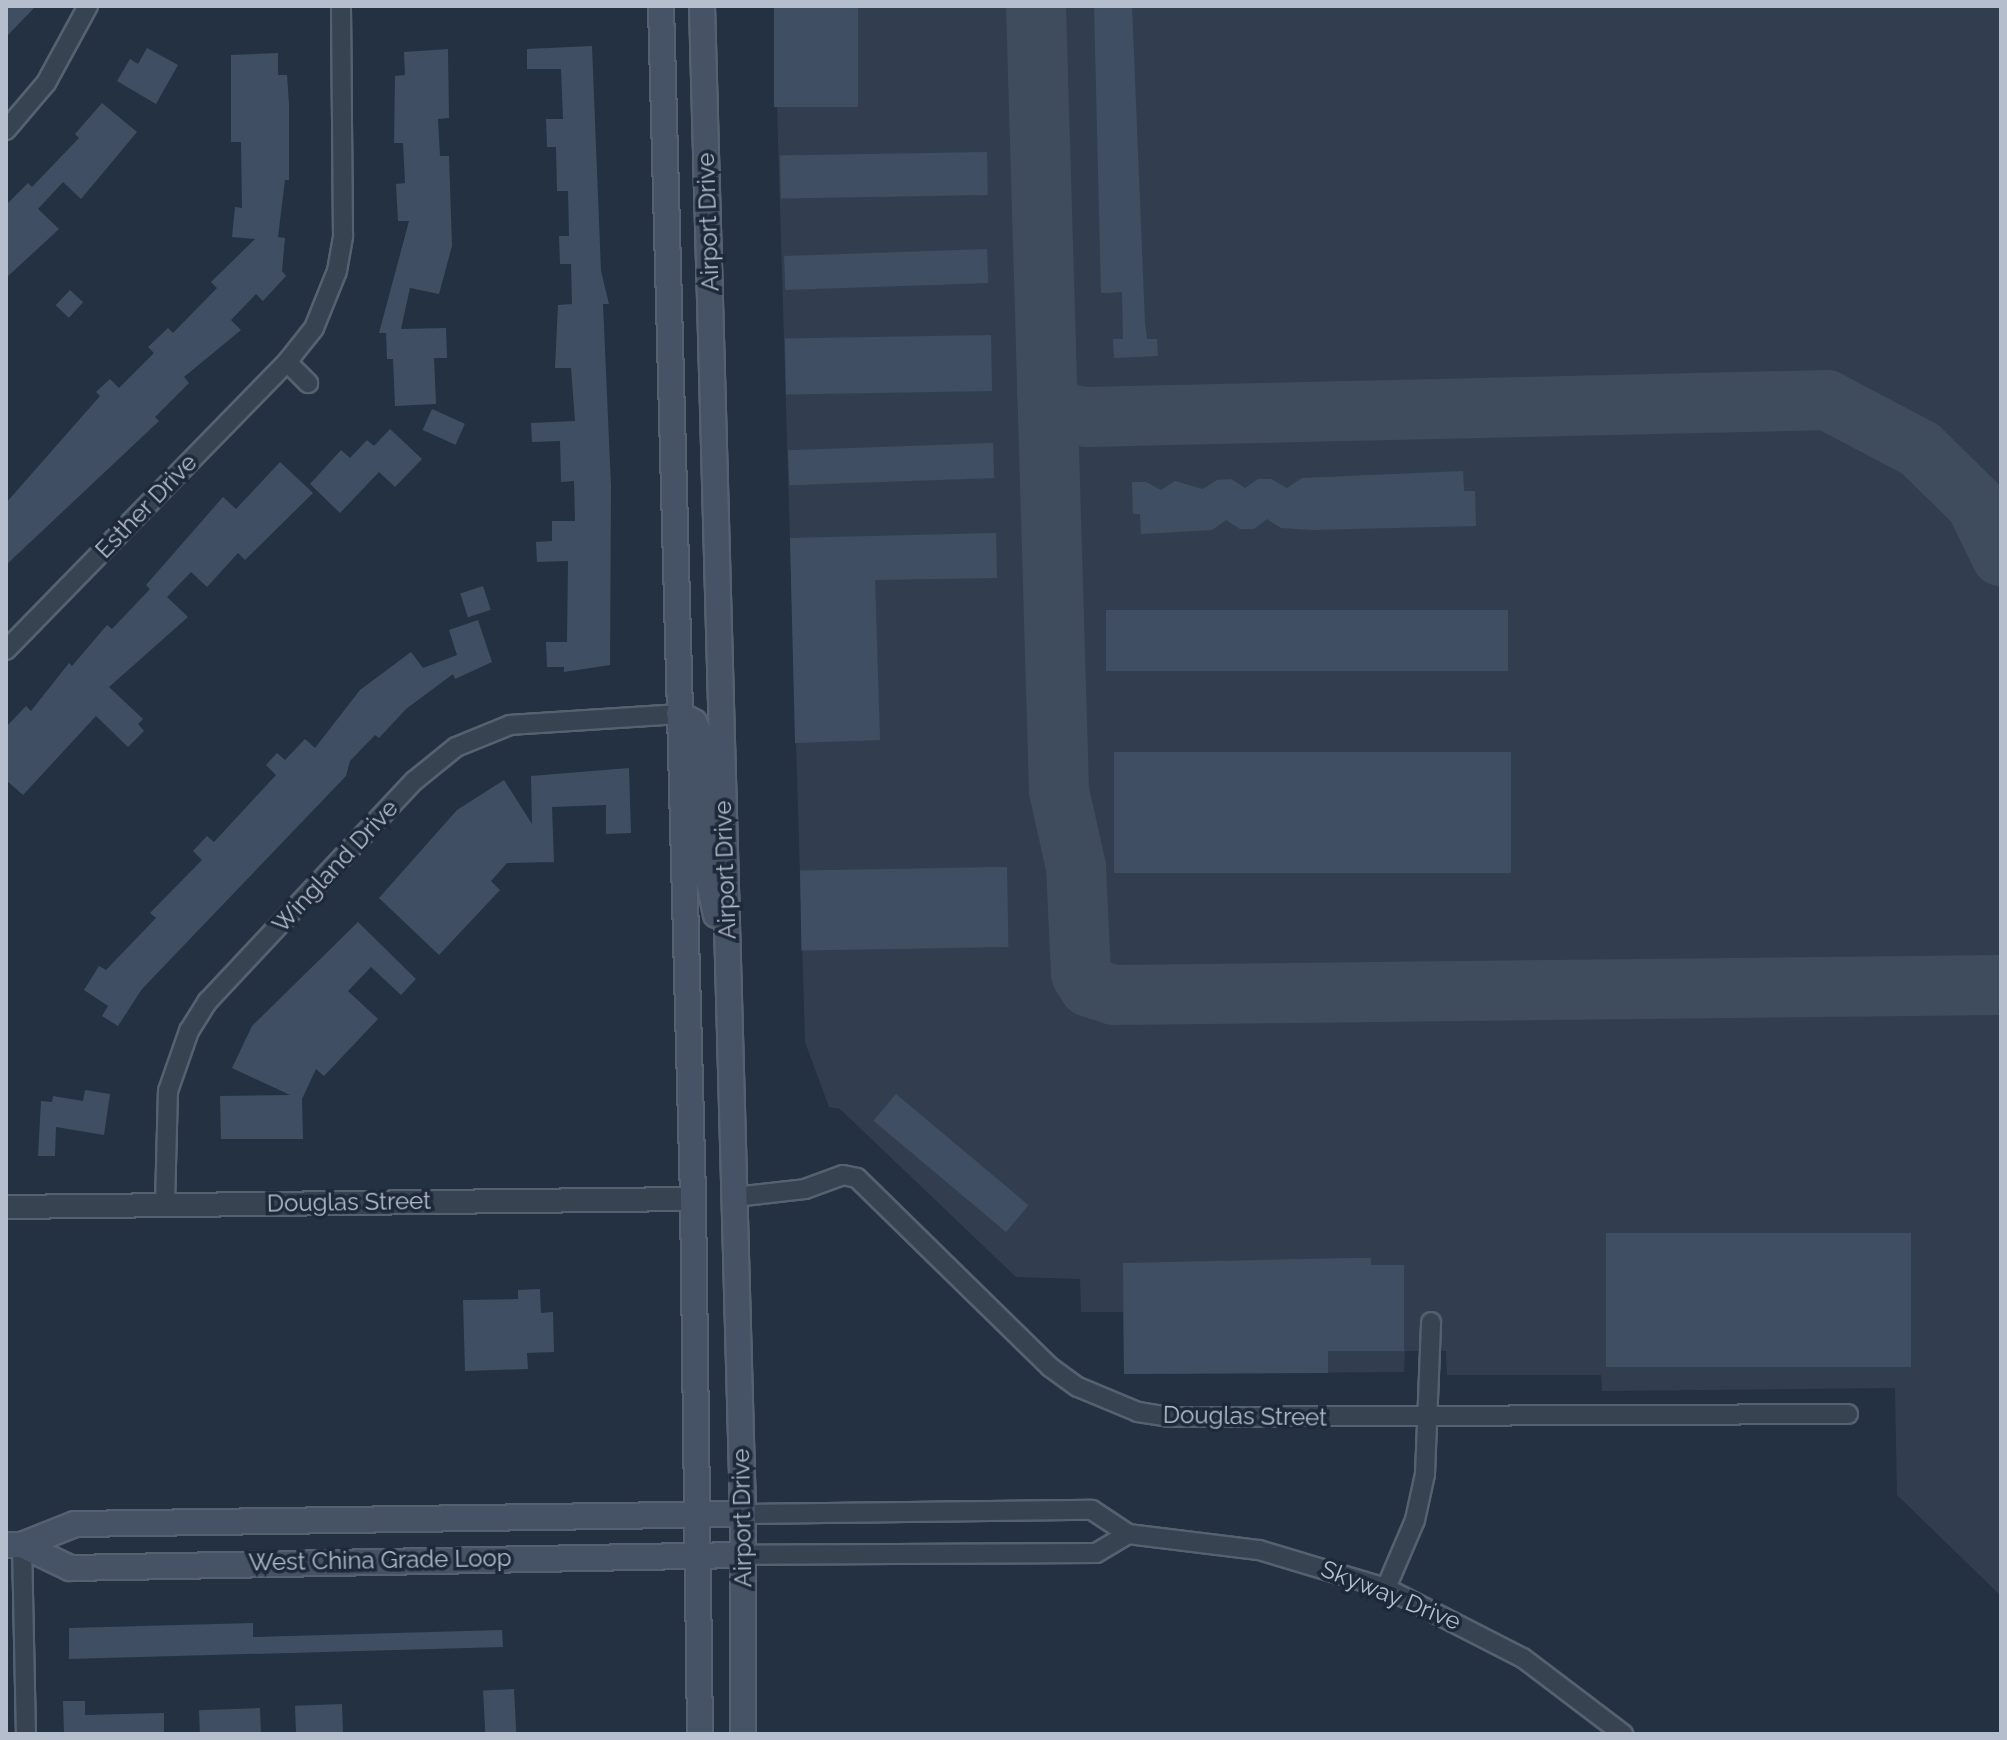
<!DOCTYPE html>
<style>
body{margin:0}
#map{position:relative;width:2007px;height:1740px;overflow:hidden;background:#243143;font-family:Raleway,sans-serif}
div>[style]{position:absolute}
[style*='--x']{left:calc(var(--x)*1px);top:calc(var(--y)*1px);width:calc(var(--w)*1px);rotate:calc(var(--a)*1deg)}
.airport>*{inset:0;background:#323e50}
.taxiway>*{height:60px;margin:-30px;padding:0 30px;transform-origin:30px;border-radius:30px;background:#3f4c5e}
.building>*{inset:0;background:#404e63;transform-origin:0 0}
.roads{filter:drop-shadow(2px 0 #566170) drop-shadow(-2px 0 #566170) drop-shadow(0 2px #566170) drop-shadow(0 -2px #566170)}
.minor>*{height:18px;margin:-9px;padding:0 9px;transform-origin:9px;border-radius:9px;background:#384352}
.tertiary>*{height:22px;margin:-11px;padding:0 11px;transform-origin:11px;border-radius:11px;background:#384352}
.secondary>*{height:24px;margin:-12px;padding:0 12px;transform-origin:12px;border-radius:12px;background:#465266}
span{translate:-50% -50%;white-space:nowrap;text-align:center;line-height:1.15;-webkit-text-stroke:7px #1d2838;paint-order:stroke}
.street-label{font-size:24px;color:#b5becd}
.frame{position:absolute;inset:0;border:8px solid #b5becd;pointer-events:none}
</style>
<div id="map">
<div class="airport">
<i style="clip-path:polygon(774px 6px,2001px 6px,2001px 1596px,1897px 1495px,1895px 1388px,1602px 1391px,1601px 1375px,1447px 1375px,1446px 1351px,1405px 1351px,1404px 1372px,1124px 1374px,1123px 1312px,1081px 1312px,1080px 1279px,1016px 1277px,840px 1109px,829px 1107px,805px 1042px)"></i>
</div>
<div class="taxiway">
<i style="--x:1036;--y:6;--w:785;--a:88.32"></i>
<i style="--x:1059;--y:791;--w:78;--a:77.4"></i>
<i style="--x:1076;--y:867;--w:107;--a:87.3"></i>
<i style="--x:1081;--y:974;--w:15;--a:58"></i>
<i style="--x:1089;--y:987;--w:26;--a:18"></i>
<i style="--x:1114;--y:995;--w:887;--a:-0.65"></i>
<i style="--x:1047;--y:393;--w:26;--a:53"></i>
<i style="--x:1063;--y:414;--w:23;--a:7"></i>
<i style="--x:1086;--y:417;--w:741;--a:-1.31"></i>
<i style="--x:1827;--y:400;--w:105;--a:27.8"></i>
<i style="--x:1920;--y:449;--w:78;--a:44.5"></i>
<i style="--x:1976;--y:504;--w:58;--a:64.3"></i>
</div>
<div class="building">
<i style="clip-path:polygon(6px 6px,36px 6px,6px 37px)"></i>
<i style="left:774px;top:6px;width:84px;height:101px"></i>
<i style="clip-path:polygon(1094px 6px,1132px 6px,1145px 323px,1147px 339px,1157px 339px,1158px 356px,1114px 358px,1113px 339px,1123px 339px,1122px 292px,1101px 293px)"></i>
<i style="clip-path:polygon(592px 46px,601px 271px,609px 304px,603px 304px,611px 486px,610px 665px,564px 672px,564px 667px,547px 667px,546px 642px,567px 642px,568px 561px,537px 562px,536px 542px,552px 541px,552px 521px,575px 521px,574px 481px,561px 482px,560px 441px,532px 442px,531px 423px,575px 421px,571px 368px,555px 368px,558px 305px,572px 304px,571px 264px,560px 264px,559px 236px,569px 236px,568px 191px,557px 191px,556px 147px,547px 147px,546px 119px,563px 119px,561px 69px,527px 69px,527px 49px)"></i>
<i style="clip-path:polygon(147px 48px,178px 65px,156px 104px,117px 81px,130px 59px,138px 64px)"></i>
<i style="clip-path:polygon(448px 49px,449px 118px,438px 119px,440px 156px,449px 156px,452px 246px,439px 294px,410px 288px,401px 329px,446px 328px,447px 358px,434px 358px,436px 404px,395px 406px,393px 359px,387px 359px,386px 333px,379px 333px,409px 221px,398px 221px,396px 184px,405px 183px,403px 143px,394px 143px,395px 76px,405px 75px,404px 52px)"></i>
<i style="clip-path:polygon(278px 53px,278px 75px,287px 75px,289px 104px,289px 180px,285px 180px,278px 237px,285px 238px,282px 271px,286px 276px,263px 301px,256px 294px,231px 320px,241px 330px,184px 377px,189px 383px,155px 417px,159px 421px,6px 565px,6px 503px,100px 396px,96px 392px,110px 379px,119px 388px,154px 353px,148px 347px,168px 328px,173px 333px,217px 288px,211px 282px,255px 239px,232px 237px,235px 207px,242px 208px,241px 142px,231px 142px,231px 55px)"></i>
<i style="clip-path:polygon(102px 103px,137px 132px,81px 199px,63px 182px,38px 209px,59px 229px,6px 278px,6px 205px,28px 183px,32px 187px,79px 138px,75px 134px)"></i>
<i style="left:987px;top:152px;width:43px;height:207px;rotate:89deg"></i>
<i style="left:987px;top:249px;width:34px;height:203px;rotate:88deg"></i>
<i style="left:70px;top:290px;width:18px;height:21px;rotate:43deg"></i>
<i style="left:991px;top:335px;width:56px;height:206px;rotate:89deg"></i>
<i style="left:432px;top:409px;width:36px;height:23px;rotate:24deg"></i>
<i style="clip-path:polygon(390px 429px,422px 459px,395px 487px,379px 472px,340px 513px,310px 484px,341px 450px,350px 458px,367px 440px,374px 446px)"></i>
<i style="left:993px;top:443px;width:35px;height:205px;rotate:88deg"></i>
<i style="clip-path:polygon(280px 462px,313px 493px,245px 560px,238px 553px,207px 587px,191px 572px,167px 597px,188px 617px,109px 687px,143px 719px,138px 724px,144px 731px,128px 747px,96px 716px,23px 795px,6px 780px,6px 727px,26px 706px,31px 711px,69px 663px,72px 666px,107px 625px,112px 629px,150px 589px,146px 585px,223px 497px,236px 509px)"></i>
<i style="clip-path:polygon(1463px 471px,1464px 491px,1475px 491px,1476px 526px,1312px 530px,1281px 528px,1267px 519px,1254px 529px,1240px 529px,1226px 520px,1212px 530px,1141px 534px,1140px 514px,1133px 514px,1132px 482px,1146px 482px,1161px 490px,1175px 481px,1203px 489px,1217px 480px,1231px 479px,1245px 488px,1258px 479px,1271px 479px,1287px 488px,1302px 478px)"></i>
<i style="clip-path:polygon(996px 533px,997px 578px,875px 580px,880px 740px,795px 743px,790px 538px)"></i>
<i style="left:483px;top:586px;width:25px;height:24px;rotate:72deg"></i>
<i style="left:1508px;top:610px;width:61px;height:402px;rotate:90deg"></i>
<i style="clip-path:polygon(478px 620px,492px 662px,455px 679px,453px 674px,406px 709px,379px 738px,375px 735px,350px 761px,346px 776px,142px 989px,118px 1026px,102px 1016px,108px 1006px,84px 990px,99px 966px,106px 970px,156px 918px,150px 913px,202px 860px,193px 851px,207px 836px,214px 842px,276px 775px,266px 765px,277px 753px,285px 760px,305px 739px,315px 748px,360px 690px,411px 652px,423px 668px,457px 655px,449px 630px)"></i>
<i style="left:1511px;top:752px;width:121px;height:397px;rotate:90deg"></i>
<i style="clip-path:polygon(629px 768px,631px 833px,606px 834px,606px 805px,552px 807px,554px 862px,507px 863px,491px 881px,500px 890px,439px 955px,379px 898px,457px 810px,504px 780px,532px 824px,531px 776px)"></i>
<i style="left:1007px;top:867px;width:80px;height:207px;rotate:89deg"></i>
<i style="clip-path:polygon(358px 922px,416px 979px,401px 995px,371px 967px,348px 991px,378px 1019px,324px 1076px,316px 1069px,302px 1099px,303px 1139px,221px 1139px,220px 1096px,290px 1095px,232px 1068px,252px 1026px)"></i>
<i style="clip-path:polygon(85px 1090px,110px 1094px,104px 1135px,56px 1127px,55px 1156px,38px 1156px,41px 1101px,52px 1102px,53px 1096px,83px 1101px)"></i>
<i style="left:896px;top:1094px;width:173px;height:35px;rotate:40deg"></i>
<i style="left:1911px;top:1233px;width:134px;height:305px;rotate:90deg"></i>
<i style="clip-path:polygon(1353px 1258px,1371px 1258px,1371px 1265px,1404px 1265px,1404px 1351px,1328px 1351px,1328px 1373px,1124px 1374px,1123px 1263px)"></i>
<i style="clip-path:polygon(540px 1289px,541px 1313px,553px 1312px,554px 1352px,527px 1353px,528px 1369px,465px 1371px,463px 1300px,518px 1299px,518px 1290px)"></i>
<i style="clip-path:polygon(253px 1623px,253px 1637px,502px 1630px,503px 1647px,69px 1659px,69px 1628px)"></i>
<i style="left:514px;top:1689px;width:45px;height:31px;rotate:87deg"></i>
<i style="clip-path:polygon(63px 1701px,85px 1701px,85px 1715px,164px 1713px,164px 1734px,64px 1734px)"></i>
<i style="left:342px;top:1704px;width:30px;height:47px;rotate:88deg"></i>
<i style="left:260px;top:1708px;width:26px;height:61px;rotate:88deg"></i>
</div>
<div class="roads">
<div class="minor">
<i style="--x:6;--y:130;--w:62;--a:-49.6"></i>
<i style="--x:46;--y:83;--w:88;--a:-61.4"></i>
<i style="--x:287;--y:362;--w:30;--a:45"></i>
<i style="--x:6;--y:650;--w:402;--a:-45.7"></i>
<i style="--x:287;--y:362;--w:43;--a:-51.5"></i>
<i style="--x:314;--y:328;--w:61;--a:-68"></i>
<i style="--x:337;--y:271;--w:36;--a:-80"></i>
<i style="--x:343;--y:236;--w:230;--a:-90.5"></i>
<i style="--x:735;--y:1197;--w:70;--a:-6.5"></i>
<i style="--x:805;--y:1189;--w:40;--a:-20.2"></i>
<i style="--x:843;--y:1175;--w:14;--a:12"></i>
<i style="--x:857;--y:1178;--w:270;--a:44.4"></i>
<i style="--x:1050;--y:1367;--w:34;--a:36"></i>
<i style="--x:1078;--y:1387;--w:65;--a:22.6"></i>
<i style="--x:1138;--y:1412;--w:31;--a:9"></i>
<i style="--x:1169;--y:1417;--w:679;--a:-0.25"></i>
<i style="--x:165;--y:1204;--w:113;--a:-88.5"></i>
<i style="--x:168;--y:1091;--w:64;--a:-70.7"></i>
<i style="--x:189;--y:1031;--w:36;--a:-58"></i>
<i style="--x:208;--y:1001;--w:301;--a:-46.9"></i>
<i style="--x:414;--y:781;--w:54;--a:-39"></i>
<i style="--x:456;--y:747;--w:58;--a:-22.2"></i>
<i style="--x:510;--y:725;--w:169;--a:-3.7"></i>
<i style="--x:743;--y:1514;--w:349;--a:-0.7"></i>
<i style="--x:1092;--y:1510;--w:43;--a:33.7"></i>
<i style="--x:1128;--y:1534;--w:37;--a:149"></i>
<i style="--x:1096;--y:1553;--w:353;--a:179.7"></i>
<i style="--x:1128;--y:1534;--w:132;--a:7"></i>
<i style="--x:1259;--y:1550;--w:133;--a:16.7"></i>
<i style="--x:1386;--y:1588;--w:154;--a:27.1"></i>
<i style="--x:1523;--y:1658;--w:126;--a:37.2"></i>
<i style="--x:22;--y:1545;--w:189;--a:88.8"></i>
<i style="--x:1386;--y:1588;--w:74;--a:-66.9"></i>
<i style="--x:1415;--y:1520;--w:47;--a:-77.7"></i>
<i style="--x:1425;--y:1474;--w:152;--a:-87.7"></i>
</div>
<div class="tertiary">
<i style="--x:6;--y:1207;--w:687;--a:-0.67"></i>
</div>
<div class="secondary">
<i style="--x:661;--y:6;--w:1193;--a:88.46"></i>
<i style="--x:693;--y:1199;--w:535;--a:89.25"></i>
<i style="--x:702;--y:6;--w:1509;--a:88.44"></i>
<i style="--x:743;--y:1514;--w:220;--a:90"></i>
<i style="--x:679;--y:714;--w:17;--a:28"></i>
<i style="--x:694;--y:722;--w:13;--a:63"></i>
<i style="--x:700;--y:734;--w:129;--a:87.8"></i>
<i style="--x:705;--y:863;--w:53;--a:78.1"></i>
<i style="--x:6;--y:1545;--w:16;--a:0"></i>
<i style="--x:22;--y:1545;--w:57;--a:-21.6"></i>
<i style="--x:75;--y:1524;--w:668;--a:-0.86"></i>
<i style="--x:22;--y:1545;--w:53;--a:25.6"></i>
<i style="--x:70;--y:1568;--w:673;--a:-1.11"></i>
</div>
</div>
<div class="street-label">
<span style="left:708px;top:222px;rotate:-92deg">Airport Drive</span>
<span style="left:146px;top:506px;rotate:-46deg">Esther Drive</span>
<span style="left:335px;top:866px;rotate:-47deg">Wingland Drive</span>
<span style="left:725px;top:870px;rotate:-92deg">Airport Drive</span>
<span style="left:349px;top:1202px;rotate:-1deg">Douglas Street</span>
<span style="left:1245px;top:1416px;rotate:1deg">Douglas Street</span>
<span style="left:742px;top:1518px;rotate:-91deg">Airport Drive</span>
<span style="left:380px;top:1560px;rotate:-1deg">West China Grade Loop</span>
<span style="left:1391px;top:1595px;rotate:22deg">Skyway Drive</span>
</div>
<div class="frame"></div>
</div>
